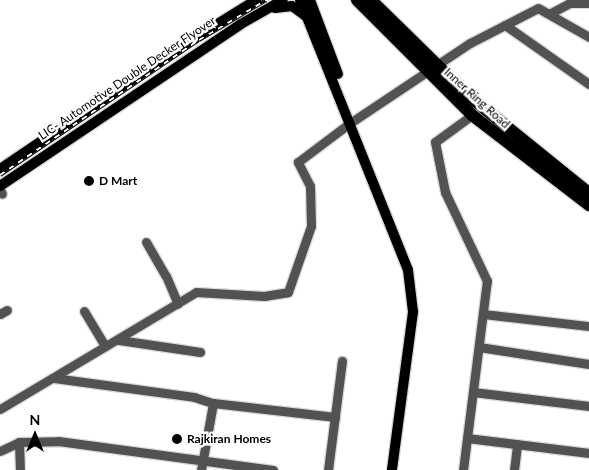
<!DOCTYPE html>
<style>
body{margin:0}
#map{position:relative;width:589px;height:470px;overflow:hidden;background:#fff;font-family:Lato,sans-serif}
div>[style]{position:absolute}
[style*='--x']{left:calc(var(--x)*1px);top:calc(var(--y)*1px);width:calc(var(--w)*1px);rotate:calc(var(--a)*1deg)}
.roads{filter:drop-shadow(1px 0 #dbdbdb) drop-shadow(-1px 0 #dbdbdb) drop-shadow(0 1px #dbdbdb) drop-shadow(0 -1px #dbdbdb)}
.minor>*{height:9px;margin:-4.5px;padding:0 4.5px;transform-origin:4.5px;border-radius:4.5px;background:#525252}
.major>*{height:10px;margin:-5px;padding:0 5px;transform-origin:5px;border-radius:5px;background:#000}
.highway>*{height:12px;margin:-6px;padding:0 6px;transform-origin:6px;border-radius:6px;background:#000}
.rail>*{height:4px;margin-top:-2px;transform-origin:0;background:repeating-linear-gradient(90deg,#fff 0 5.5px,#000 0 11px);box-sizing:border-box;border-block:1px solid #000}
.dots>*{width:14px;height:14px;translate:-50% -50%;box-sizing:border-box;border:2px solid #fff;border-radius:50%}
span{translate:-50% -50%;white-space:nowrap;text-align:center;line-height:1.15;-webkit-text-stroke:5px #fff;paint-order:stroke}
.street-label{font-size:12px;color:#000}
.poi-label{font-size:12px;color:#000;font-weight:700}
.left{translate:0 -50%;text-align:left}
.north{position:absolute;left:10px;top:410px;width:50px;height:50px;-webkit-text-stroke:4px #fff;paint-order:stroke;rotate:0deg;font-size:14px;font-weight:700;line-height:20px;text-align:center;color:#000}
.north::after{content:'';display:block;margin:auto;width:18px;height:22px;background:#000;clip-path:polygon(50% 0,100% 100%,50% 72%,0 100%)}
</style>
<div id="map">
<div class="roads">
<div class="minor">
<i style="--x:549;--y:14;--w:24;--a:-28"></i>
<i style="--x:570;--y:3;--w:19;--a:0"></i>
<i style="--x:505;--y:25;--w:103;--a:35.1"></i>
<i style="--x:0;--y:189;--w:5;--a:68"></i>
<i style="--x:146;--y:242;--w:39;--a:60"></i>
<i style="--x:166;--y:276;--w:30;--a:67"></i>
<i style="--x:84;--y:311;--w:41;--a:59"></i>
<i style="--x:0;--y:314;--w:8;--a:-30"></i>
<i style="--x:483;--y:314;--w:107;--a:6.5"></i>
<i style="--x:119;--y:340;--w:82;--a:8.4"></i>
<i style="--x:479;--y:347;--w:111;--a:8.8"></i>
<i style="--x:54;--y:378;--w:141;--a:7.7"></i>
<i style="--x:194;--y:397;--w:20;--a:18"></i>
<i style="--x:213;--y:403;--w:123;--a:6.5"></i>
<i style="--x:473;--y:392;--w:117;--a:6.9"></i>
<i style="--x:0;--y:409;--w:228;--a:-30.8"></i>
<i style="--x:196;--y:292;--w:68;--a:3.4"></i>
<i style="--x:264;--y:296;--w:24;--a:-9"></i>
<i style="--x:288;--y:292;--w:70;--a:-70.8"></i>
<i style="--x:311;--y:226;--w:40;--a:-91.4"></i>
<i style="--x:310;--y:186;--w:27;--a:-117"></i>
<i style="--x:298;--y:162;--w:65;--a:-36.9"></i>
<i style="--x:350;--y:123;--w:144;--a:-33.7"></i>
<i style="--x:470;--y:43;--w:76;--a:-27.2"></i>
<i style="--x:538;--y:8;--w:59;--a:29.6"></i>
<i style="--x:467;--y:438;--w:123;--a:7"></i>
<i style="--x:19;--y:442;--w:28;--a:88"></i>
<i style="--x:0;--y:451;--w:21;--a:-25"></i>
<i style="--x:19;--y:442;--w:39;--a:-1"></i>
<i style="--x:58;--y:441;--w:217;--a:7.7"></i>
<i style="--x:201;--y:470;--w:68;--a:-79.8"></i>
<i style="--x:328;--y:470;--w:110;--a:-82.7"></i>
<i style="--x:463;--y:470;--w:191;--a:-82.8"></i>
<i style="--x:487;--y:281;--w:98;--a:-115.3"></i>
<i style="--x:445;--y:192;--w:51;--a:-101.3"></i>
<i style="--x:435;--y:142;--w:46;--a:-36.1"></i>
<i style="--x:514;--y:470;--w:26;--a:-83"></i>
</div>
<div class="major">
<i style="--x:300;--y:0;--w:291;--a:68.2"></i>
<i style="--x:408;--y:270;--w:42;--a:83.2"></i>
<i style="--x:413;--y:312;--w:159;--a:97.6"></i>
<i style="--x:310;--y:0;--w:79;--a:69.3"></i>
<i style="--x:275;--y:8;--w:17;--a:-7"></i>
<i style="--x:292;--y:6;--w:19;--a:36"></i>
<i style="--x:0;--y:169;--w:214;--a:-34.1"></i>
<i style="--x:177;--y:49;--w:93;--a:-31.8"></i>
<i style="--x:0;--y:186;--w:290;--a:-33.9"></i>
<i style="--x:241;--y:24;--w:48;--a:-29.7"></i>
</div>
<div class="highway">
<i style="--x:357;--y:0;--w:163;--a:45"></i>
<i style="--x:472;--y:115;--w:148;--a:37.6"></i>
<i style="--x:371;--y:0;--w:139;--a:44.4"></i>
<i style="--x:470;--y:97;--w:153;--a:38.9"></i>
</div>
</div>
<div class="rail">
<i style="--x:0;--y:175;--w:240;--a:-34.2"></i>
<i style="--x:199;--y:40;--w:78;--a:-30.8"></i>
</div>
<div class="dots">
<i style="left:89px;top:181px;background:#000"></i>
<i style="left:177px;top:439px;background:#000"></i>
</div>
<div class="street-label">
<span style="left:127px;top:78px;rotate:-34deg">LIC- Automotive Double Decker Flyover</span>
<span style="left:477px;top:98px;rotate:42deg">Inner Ring Road</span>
</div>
<div class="poi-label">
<span class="left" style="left:99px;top:181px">D Mart</span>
<span class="left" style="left:187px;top:439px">Rajkiran Homes</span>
</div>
<div class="north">N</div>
</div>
